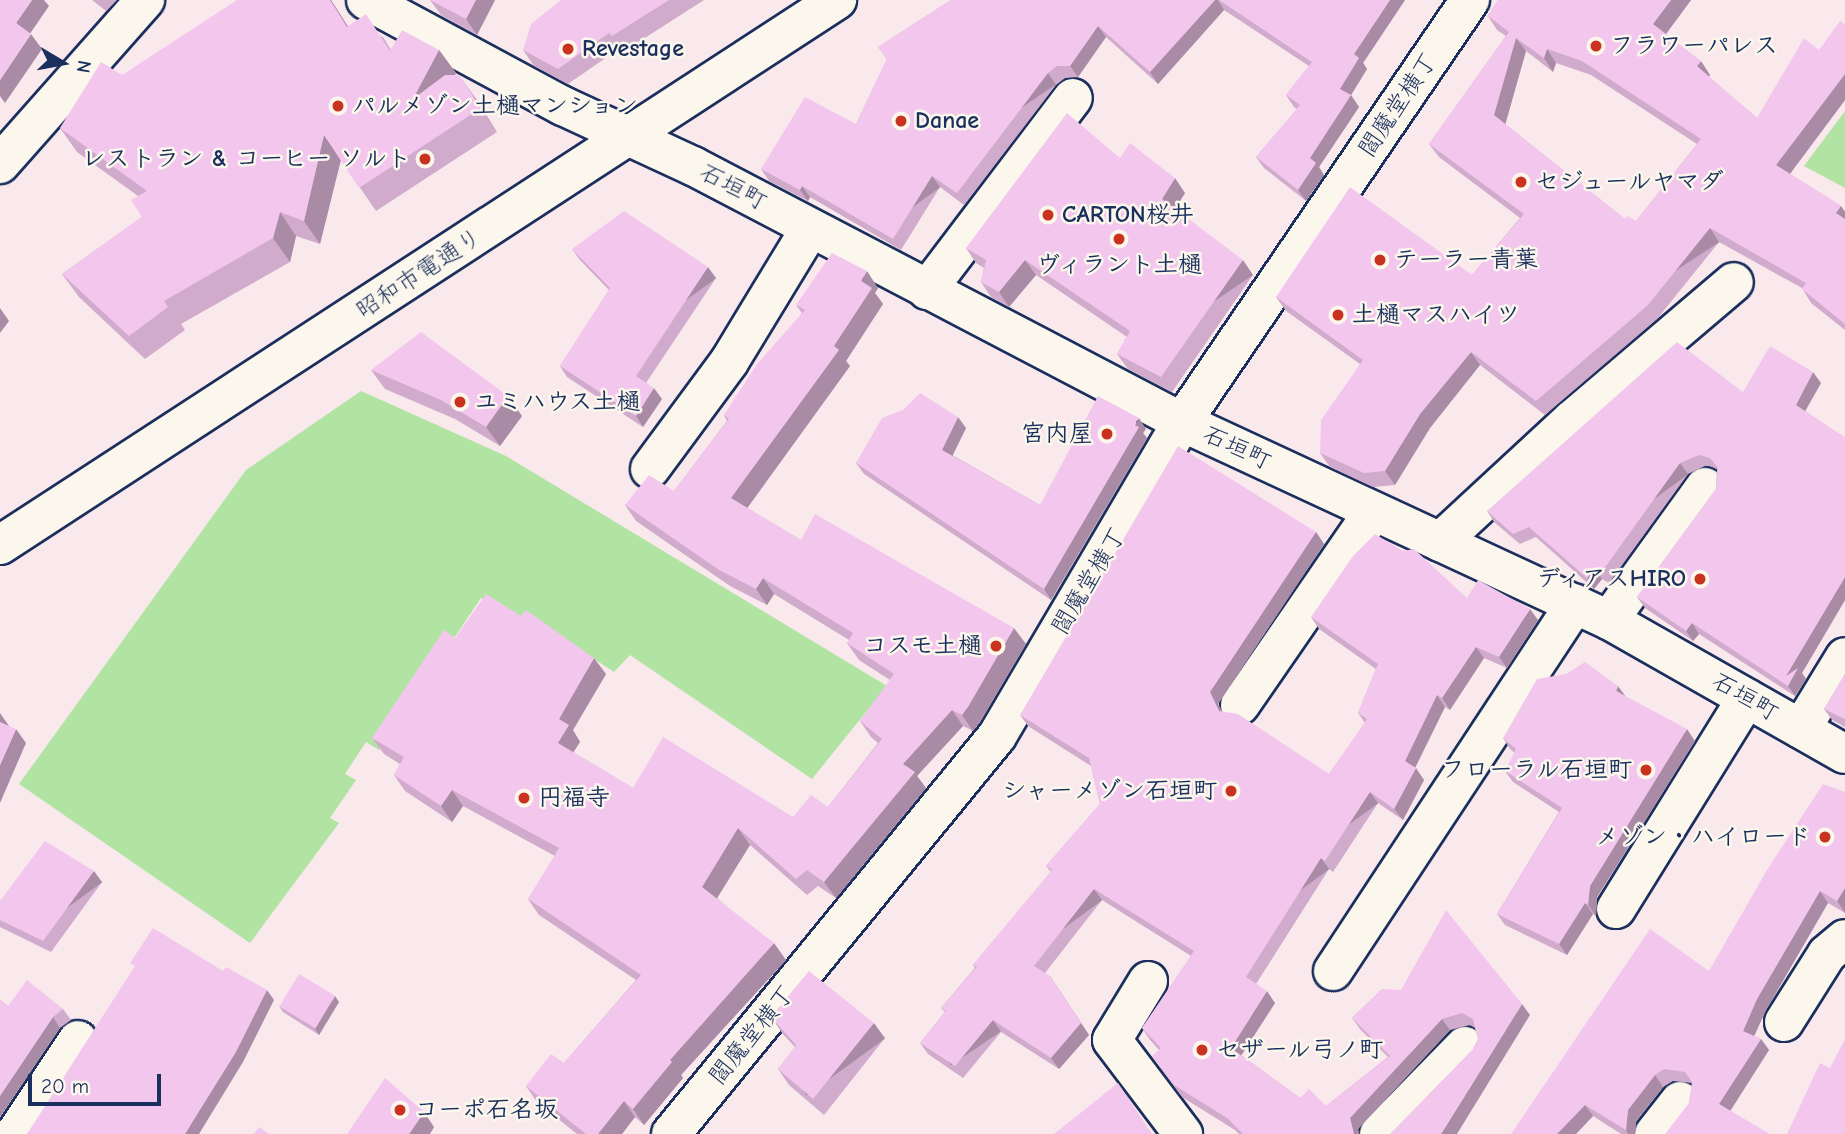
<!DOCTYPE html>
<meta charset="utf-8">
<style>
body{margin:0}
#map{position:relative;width:1845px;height:1134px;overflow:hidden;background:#f9e9ec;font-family:"Comic Neue","Klee One",sans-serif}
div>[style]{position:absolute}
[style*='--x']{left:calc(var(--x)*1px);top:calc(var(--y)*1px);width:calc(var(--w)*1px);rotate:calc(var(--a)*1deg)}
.green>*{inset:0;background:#b1e3a3}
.roads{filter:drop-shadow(2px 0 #1b2f5e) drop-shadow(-2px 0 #1b2f5e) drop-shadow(0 2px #1b2f5e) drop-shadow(0 -2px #1b2f5e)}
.minor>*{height:38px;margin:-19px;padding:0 19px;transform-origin:19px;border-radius:19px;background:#fbf7ec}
.wall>*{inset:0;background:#d1abcc}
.shaded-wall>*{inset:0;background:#aa8ba6;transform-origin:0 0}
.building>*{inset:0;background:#f3c7ed;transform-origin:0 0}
.dots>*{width:19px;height:19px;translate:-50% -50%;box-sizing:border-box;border:4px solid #fbf7ec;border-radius:50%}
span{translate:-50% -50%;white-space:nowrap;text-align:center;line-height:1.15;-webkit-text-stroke:5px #fbf7ec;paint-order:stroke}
.poi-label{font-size:24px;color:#1b2f5e;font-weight:700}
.left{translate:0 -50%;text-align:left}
.right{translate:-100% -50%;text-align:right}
.street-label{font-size:24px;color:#1b2f5e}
.north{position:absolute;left:28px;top:28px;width:70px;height:70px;-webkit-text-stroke:5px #fbf7ec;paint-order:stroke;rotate:100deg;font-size:19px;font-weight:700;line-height:28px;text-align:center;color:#1b2f5e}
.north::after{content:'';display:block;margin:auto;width:24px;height:32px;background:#1b2f5e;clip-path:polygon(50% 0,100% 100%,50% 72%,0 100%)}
.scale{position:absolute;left:28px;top:1074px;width:133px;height:32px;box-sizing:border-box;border:4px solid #1b2f5e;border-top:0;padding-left:9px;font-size:21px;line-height:24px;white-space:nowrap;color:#1b2f5e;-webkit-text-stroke:5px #fbf7ec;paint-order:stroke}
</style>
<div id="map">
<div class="green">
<i style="clip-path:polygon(1845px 111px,1845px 188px,1804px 166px)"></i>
<i style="clip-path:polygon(361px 391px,506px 456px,887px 686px,812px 779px,630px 655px,614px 672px,524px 613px,519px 619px,481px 598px,379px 750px,366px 742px,345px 774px,356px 780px,330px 818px,339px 823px,250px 943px,19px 784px,246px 470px)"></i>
</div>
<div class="roads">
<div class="minor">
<i style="--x:366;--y:0;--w:224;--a:28.3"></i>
<i style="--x:563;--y:106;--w:143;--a:24.8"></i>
<i style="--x:693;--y:166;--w:552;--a:27.63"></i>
<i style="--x:1182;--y:422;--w:471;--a:24.9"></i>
<i style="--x:1609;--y:620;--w:271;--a:29.6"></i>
<i style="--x:0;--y:164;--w:219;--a:-48.5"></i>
<i style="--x:927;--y:290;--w:241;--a:-52.8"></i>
<i style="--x:650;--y:469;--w:133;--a:-53.6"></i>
<i style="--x:729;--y:362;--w:156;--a:-58.7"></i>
<i style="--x:1440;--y:542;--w:181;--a:-42.8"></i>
<i style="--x:1573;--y:419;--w:211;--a:-40.4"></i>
<i style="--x:0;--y:545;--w:999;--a:-33.07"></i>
<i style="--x:1609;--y:620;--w:164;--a:-54.2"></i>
<i style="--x:1240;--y:705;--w:234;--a:-55.4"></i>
<i style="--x:1801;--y:729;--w:84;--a:-58.6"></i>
<i style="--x:1616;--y:909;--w:248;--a:-58.2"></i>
<i style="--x:1333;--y:971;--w:440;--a:-56.6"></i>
<i style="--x:1148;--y:981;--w:69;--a:121.4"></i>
<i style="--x:1112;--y:1040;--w:118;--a:52.9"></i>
<i style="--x:1784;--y:1022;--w:80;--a:-57.7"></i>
<i style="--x:1827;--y:954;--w:23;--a:-40"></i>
<i style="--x:15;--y:1134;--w:113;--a:-56.2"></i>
<i style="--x:671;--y:1134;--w:514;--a:-50.68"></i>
<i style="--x:997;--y:736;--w:364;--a:-59.5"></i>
<i style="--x:1182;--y:422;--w:511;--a:-55.69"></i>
<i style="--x:1379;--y:1134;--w:123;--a:-45.7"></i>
<i style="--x:1654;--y:1134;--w:42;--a:-51.8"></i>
</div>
</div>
<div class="wall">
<i style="clip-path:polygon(92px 0,117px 0,106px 11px)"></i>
<i style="clip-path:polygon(331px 0,348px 26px,383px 37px,391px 50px,439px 50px,456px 73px,455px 75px,476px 99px,497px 132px,376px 211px,341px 160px,320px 244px,296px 236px,290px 262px,181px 324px,185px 330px,145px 359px,79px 297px,62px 274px,142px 217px,138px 196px,77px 152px,60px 128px,122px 75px)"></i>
<i style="clip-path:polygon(430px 0,495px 0,477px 35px,441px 15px)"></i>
<i style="clip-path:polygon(561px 0,704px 0,623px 52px,620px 48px,568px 84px,534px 66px,523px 50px)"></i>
<i style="clip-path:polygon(951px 0,1405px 0,1363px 63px,1367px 69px,1351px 95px,1359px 107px,1319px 167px,1324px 175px,1306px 201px,1264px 168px,1256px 157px,1297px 109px,1294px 107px,1286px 95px,1309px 66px,1224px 10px,1158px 84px,1106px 37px,1078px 77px,1065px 78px,1056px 85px,964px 205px,940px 187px,901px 250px,810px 197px,808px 201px,769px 181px,761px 169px,856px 124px,887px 59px,878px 47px)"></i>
<i style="clip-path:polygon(evenodd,1498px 0,1691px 0,1666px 34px,1710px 75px,1709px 77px,1757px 118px,1819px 50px,1845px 24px,1845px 100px,1790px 174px,1841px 206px,1845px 212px,1845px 330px,1811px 303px,1802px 288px,1719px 242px,1657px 319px,1545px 415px,1480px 365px,1430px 428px,1395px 485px,1373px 487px,1330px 467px,1320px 453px,1360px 364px,1286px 311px,1276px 297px,1472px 275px,1520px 218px,1439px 157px,1429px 144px,1506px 36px,1497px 30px,1488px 16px,1498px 0,1526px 51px,1553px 72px,1556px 63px,1591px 75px,1697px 144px,1636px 221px,1625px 219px,1505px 124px,1526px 51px)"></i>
<i style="clip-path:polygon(1120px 158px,1185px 193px,1175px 209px,1253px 275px,1172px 392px,1128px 369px,1117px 354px,1127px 337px,1036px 275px,1009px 307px,991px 297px,981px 282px,984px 268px,976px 263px,966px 248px)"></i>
<i style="clip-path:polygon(572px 249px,716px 278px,646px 383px,662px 399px,643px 427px,567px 377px,560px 366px,609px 290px,580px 260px)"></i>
<i style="clip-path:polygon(878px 288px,875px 293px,883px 304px,846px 361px,850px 366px,747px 508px,801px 540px,1026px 644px,979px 723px,973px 731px,963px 726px,917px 776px,926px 788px,836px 898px,818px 886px,807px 895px,750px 845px,717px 898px,786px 960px,681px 1075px,683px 1078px,644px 1125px,635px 1117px,622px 1134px,577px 1134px,537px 1102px,526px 1086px,564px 1063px,636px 980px,539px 915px,528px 899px,555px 856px,463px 806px,452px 822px,405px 791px,394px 775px,400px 764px,384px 754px,372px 738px,455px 638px,606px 674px,573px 730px,580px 742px,573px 752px,633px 788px,793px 817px,828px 807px,878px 743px,871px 737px,860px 721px,890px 680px,859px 660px,847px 643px,849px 640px,774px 594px,767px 605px,730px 586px,636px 521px,625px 505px,674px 491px,727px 421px,724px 415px,802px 313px,796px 305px)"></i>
<i style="clip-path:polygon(371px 370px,522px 416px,500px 446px,455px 419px,385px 389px)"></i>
<i style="clip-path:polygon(1821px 383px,1805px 411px,1833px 430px,1845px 437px,1845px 600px,1802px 673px,1806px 679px,1795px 696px,1699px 634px,1693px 641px,1645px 608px,1637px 597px,1716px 489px,1717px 469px,1707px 465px,1688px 474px,1609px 583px,1602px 579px,1594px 589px,1536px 537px,1520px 544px,1494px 522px,1487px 511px,1743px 392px)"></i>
<i style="clip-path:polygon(966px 428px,952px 455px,1040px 505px,1146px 429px,1143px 433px,1147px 438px,1051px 600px,864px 474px,856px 463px)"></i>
<i style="clip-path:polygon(1316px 532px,1324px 544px,1218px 704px,1222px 711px,1329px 774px,1365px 723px,1358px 713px,1376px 669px,1319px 629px,1311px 617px,1467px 598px,1538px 620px,1507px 668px,1484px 658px,1450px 710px,1445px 707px,1415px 768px,1424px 780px,1403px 820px,1378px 803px,1333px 872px,1329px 869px,1256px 984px,1275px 1003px,1241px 1055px,1300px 1098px,1326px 1106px,1388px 1057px,1360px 1029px,1352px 1018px,1382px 989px,1530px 1015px,1473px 1049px,1478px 1039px,1475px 1028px,1470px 1025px,1450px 1030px,1358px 1129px,1359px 1134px,1239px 1134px,1235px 1130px,1182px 1097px,1160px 1067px,1159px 1050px,1150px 1040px,1142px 1028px,1191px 956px,1102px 900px,1045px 973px,1089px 1035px,1059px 1069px,1001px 1032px,963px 1078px,928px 1054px,920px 1043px,945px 1012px,941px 1008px,975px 968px,973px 965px,1051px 872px,1046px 866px,1100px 804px,1091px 766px,1028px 726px,1020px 715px)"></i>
<i style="clip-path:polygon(1845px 674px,1845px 727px,1832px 720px,1824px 709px)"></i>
<i style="clip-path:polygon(1625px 696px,1695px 741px,1597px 897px,1596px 916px,1593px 914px,1567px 955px,1505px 925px,1497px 914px,1559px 812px,1513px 782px,1505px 771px,1515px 753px,1510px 749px,1503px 738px)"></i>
<i style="clip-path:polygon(1845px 792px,1845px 913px,1828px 903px,1766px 1010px,1754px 1036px,1761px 1039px,1769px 1050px,1730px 1111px,1689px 1103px,1692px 1083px,1673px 1081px,1663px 1087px,1636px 1121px,1635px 1134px,1621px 1134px,1593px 1116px,1576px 1134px,1511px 1134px,1709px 971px)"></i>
<i style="clip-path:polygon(102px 882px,51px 952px,0 927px,0 901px)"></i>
<i style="clip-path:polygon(0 1000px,8px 1006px,63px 1009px,71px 1020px,60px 1028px,0 1117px)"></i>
<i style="clip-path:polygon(339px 1002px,319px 1035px,283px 1012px,279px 1006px)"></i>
<i style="clip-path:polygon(771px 1017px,885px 1038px,824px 1115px,789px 1085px,778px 1069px,795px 1047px,782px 1033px)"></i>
</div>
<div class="shaded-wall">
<i style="clip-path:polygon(32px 0,44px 0,49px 6px,27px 38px,16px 23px)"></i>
<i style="clip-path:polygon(330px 0,331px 0,363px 51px,347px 27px)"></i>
<i style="clip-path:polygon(476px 0,495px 0,477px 35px,466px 19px)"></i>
<i style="clip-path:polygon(1215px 0,1218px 0,1224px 10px,1158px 84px,1150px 72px)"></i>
<i style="clip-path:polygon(1390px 0,1405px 0,1363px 63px,1367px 69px,1348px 100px,1340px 89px,1354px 54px)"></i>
<i style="clip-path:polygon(1671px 0,1691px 0,1663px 38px,1653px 24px)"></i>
<i style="clip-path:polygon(1098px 26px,1106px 37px,1078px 77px,1070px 66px)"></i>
<i style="clip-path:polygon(31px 34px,42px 49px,5px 103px,0 96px,0 80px)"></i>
<i style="clip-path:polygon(1516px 38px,1526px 51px,1504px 129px,1494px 115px)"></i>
<i style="clip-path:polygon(1547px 49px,1556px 63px,1553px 72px,1544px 58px)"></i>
<i style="clip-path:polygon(439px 50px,456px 73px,429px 122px,413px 99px)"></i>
<i style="clip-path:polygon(1701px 61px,1710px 75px,1706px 80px,1697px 66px)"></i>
<i style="left:1048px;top:73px;width:14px;height:151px;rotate:56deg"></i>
<i style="clip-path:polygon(1845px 74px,1845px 100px,1786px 179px,1776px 165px)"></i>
<i style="clip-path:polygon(459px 75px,476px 99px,497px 132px)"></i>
<i style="clip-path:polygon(1351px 95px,1359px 107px,1319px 167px,1324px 175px,1306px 201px,1298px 190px,1310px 158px)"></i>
<i style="clip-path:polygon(324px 135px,341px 159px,320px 244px,304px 221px)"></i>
<i style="left:932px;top:176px;width:14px;height:74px;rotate:54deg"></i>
<i style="clip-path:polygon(1175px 178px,1185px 193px,1172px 214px,1162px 199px)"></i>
<i style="clip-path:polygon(802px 186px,810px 197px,808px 201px,800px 190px)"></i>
<i style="clip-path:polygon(1841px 206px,1845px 212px,1845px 226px,1836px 213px)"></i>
<i style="clip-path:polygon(280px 212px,296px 236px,290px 262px,273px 238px)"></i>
<i style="left:1710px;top:228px;width:17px;height:99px;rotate:57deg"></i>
<i style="clip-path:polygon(1025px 260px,1036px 275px,1009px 307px,999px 292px)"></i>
<i style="left:1243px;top:260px;width:18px;height:143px;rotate:56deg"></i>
<i style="left:708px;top:267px;width:14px;height:131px;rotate:54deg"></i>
<i style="clip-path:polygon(867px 271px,878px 288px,875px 293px,883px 304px,846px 361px,850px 366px,743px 514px,731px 498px,834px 346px,861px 281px)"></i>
<i style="clip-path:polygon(0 308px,9px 321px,0 333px)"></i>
<i style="clip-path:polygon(1471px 352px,1480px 365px,1430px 428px,1395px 485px,1385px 471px,1420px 414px)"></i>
<i style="clip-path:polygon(1813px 372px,1821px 383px,1803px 415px,1796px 405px)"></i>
<i style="clip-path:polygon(654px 388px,662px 399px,643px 427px,636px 416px)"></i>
<i style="clip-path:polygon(508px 396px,522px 416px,500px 446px,486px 427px)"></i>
<i style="clip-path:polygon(958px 417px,966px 428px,950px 461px,942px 450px)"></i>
<i style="clip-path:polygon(1139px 418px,1146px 429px,1143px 433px,1147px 438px,1051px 600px,1044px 589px)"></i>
<i style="left:1680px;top:463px;width:14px;height:135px;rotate:54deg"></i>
<i style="clip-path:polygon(1316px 532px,1324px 544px,1218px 704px,1227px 723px,1219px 711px,1210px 692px)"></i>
<i style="clip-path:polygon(1595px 568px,1602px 579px,1594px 589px,1587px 578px)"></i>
<i style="clip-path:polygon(1845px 577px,1845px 600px,1802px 673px,1806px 679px,1795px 696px,1788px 686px,1786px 676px)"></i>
<i style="clip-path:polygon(763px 578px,774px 594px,767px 605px,756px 589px)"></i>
<i style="clip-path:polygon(1530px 609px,1538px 620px,1507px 668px,1499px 657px)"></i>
<i style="clip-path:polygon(1692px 623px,1699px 634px,1693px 641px,1686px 631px)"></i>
<i style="clip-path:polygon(1014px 628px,1026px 644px,979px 723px,973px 731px,962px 715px)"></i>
<i style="clip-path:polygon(1476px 647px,1484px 658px,1450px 710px,1442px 698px)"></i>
<i style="clip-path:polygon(594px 658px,606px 674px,573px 730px,580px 742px,569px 759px,558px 743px,559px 719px)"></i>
<i style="clip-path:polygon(1618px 686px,1626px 697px,1616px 691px)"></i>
<i style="clip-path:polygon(1437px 695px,1445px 707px,1413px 772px,1405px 761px)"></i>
<i style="clip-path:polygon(952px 710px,963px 726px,917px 776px,926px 788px,836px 898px,824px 882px,903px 764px)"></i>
<i style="clip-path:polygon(0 713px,9px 726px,0 728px)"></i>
<i style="clip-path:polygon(16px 729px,26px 743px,0 803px,0 765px)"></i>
<i style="clip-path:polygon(1687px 729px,1695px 741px,1597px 897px,1596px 916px,1588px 905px,1590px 886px)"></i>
<i style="clip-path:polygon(1416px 768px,1424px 780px,1403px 820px,1394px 809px)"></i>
<i style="clip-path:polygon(452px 790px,463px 806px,452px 822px,441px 806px)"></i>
<i style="left:1370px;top:792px;width:14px;height:82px;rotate:54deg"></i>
<i style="clip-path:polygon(738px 828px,750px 845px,714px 903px,702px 887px)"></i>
<i style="left:1321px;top:858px;width:14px;height:141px;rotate:54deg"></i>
<i style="left:94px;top:871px;width:14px;height:87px;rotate:54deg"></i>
<i style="clip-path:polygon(1845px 888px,1845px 913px,1837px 901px)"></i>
<i style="left:1094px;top:889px;width:14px;height:98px;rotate:54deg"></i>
<i style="clip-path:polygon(1820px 891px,1828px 903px,1766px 1010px,1751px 1043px,1743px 1031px,1757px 999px)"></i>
<i style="clip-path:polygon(1585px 903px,1593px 914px,1567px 955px,1559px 944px)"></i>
<i style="clip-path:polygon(774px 943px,786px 960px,681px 1075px,683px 1078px,644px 1125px,633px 1109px,670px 1060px)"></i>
<i style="clip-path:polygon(1050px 976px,1089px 1035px,1059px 1069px,1051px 1058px)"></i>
<i style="clip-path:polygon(267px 990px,274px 1000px,243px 1062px,199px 1134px,185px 1134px)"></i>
<i style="clip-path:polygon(1267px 991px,1275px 1003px,1239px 1059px,1231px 1048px)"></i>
<i style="clip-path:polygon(335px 996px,339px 1002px,319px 1035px,315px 1029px)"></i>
<i style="clip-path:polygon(1522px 1004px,1530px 1015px,1457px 1134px,1441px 1134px)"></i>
<i style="clip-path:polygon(53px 1017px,60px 1028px,0 1117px,0 1096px)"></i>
<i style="clip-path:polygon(1442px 1019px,1450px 1030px,1358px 1129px,1359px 1134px,1354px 1134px,1350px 1118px)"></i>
<i style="left:993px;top:1020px;width:14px;height:60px;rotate:56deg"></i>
<i style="left:874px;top:1023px;width:19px;height:97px;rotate:54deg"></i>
<i style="clip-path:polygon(1761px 1039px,1769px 1050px,1727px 1116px,1719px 1104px)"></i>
<i style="clip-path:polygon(1655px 1075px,1663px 1087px,1636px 1121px,1635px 1134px,1628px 1134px,1626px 1130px,1628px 1110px)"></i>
<i style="clip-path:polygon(624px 1101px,635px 1117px,622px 1134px,598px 1134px)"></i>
<i style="clip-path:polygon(1585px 1105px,1593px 1116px,1576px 1134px,1557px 1134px)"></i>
<i style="clip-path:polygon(424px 1112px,434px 1127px,430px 1134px,409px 1134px)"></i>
</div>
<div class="building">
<i style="clip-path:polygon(0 0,32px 0,16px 23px,31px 34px,0 80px)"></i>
<i style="clip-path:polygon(237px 0,330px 0,347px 27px,366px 14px,390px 51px,402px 30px,439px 50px,413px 99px,445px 75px,459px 75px,481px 108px,359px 188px,324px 135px,304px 221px,280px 212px,273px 238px,164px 301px,168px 307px,129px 336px,62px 274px,142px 217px,131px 200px,147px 191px,60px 128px,101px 62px,122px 75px)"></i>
<i style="clip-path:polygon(430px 0,476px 0,466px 19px)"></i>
<i style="clip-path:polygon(561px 0,669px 0,612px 36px,609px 33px,558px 69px,523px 50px,531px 24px)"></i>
<i style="clip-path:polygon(951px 0,1215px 0,1150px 72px,1098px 26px,1070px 66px,1057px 66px,1048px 73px,957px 193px,932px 176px,893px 239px,802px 186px,800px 190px,761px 169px,805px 97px,856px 124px,887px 59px,878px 47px)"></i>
<i style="clip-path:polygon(1219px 0,1390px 0,1354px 54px,1359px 58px,1340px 89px,1351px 95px,1310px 158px,1316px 163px,1298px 190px,1256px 157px,1300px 105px,1286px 95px,1312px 62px)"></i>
<i style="clip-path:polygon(evenodd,1498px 0,1671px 0,1653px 24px,1701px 61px,1697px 66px,1757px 118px,1804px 38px,1819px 50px,1840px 21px,1845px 24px,1845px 74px,1776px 165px,1841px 206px,1836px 213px,1845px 219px,1845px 324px,1802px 289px,1806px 283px,1710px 228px,1648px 305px,1536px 401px,1471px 352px,1420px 414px,1385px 471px,1364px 473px,1320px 453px,1321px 420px,1363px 360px,1276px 297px,1350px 187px,1472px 275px,1524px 214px,1429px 144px,1509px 32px,1488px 16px,1498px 0,1516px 38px,1544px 58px,1547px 49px,1582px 61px,1701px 139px,1636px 221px,1628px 216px,1625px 219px,1494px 115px,1516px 38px)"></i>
<i style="clip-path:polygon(1067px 113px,1120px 158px,1130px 143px,1175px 178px,1162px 199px,1243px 260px,1161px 377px,1117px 354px,1130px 331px,1025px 260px,999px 292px,981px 282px,986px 260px,966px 248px)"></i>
<i style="clip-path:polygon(624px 211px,708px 267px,636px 376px,654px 388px,636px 416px,560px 366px,610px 288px,572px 249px)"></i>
<i style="clip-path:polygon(832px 253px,867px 271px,861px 281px,872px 288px,834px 346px,839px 350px,731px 498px,801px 540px,815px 514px,1014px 628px,968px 707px,962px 715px,952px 710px,903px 764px,915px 772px,824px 882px,807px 870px,796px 879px,738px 828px,702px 887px,774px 943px,670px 1060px,672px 1062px,633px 1109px,624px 1101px,598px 1134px,586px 1134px,526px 1086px,551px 1054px,564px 1063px,641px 975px,528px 899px,559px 848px,452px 790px,441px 806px,394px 775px,404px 757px,372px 738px,444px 630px,455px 638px,486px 594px,521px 616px,526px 610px,594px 658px,559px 719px,569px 725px,558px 743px,633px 788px,663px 737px,793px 817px,811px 795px,828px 807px,882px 739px,860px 721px,894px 674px,847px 643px,853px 633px,763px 578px,756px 589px,719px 570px,625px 505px,649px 475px,674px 491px,729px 419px,724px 415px,757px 364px,805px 310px,796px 305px)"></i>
<i style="clip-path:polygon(421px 332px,508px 396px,486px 427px,441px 400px,371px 370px)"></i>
<i style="clip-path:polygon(1677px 342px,1743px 392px,1770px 346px,1813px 372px,1796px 405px,1833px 430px,1845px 437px,1845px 577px,1786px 676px,1798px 668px,1788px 686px,1692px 623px,1686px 631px,1637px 597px,1716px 489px,1718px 468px,1710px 458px,1699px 455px,1680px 463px,1601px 573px,1595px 568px,1587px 578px,1529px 527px,1513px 534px,1487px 511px)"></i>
<i style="clip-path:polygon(920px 393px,958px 417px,942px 450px,1040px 505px,1098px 396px,1139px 418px,1134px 425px,1139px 427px,1044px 589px,856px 463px,882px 418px,903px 410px)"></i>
<i style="clip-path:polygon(1178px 446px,1316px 532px,1210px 692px,1219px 711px,1238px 714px,1329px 774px,1367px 719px,1358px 713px,1378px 664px,1311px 617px,1353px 556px,1375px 534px,1403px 551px,1414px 549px,1467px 598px,1478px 580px,1530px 609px,1499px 657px,1476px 647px,1442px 698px,1437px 695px,1405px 761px,1416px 768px,1394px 809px,1370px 792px,1325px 861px,1321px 858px,1246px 977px,1267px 991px,1231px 1048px,1300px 1098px,1309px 1089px,1326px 1106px,1390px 1056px,1352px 1018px,1382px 989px,1401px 990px,1446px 910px,1522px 1004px,1441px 1134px,1390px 1134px,1473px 1049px,1478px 1039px,1473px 1019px,1462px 1013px,1442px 1019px,1350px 1118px,1354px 1134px,1243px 1134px,1227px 1118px,1174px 1085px,1152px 1056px,1161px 1048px,1142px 1028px,1194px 951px,1094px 889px,1034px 966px,1050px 976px,1081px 1023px,1051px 1058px,993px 1020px,955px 1066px,920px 1043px,946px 1011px,941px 1008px,977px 967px,973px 965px,1052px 870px,1046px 866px,1100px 804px,1089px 758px,1020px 715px)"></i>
<i style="clip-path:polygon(1585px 662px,1618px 686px,1616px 691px,1687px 729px,1590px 886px,1588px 905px,1585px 903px,1559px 944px,1497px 914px,1562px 808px,1505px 771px,1516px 749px,1503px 738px,1537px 679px,1566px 674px)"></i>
<i style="clip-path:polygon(1845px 674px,1845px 719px,1824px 709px)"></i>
<i style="clip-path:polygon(0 722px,16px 729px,0 765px)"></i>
<i style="clip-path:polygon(1823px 784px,1845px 792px,1845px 888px,1837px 901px,1820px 891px,1757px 999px,1743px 1031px,1761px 1039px,1719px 1104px,1770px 1134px,1665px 1134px,1689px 1103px,1692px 1082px,1685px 1072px,1664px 1069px,1655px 1075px,1628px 1110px,1626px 1130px,1585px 1105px,1557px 1134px,1511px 1134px,1650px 929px,1709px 971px,1767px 870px)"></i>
<i style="clip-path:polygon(45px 841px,94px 871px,43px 941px,0 920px,0 901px)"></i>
<i style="clip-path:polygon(153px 928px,223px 971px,226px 967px,267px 990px,236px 1052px,185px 1134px,27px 1134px,135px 966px,130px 963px)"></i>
<i style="clip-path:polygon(809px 971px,874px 1023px,813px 1099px,778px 1069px,796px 1045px,771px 1017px)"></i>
<i style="left:299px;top:974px;width:42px;height:38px;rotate:31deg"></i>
<i style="clip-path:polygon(27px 980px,63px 1009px,53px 1017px,0 1096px,0 1000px,8px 1006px)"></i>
<i style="clip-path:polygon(1845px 1039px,1845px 1134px,1787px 1134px,1820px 1063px,1830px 1068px)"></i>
<i style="clip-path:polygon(385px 1078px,424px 1112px,409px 1134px,347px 1134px)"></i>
<i style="clip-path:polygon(1118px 1083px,1152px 1134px,1054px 1134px)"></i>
<i style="clip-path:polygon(259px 1127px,269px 1134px,254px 1134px)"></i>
</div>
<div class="dots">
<i style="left:1596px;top:46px;background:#c8321e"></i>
<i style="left:568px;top:49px;background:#c8321e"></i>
<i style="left:338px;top:106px;background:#c8321e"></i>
<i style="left:901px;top:121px;background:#c8321e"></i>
<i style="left:425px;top:159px;background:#c8321e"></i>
<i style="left:1521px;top:182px;background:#c8321e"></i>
<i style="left:1048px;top:215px;background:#c8321e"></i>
<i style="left:1119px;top:239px;background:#c8321e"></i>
<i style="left:1380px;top:260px;background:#c8321e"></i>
<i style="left:1338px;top:315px;background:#c8321e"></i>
<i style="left:460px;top:402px;background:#c8321e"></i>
<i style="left:1107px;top:434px;background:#c8321e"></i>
<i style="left:1700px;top:579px;background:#c8321e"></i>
<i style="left:996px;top:646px;background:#c8321e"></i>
<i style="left:1646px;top:770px;background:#c8321e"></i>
<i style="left:1231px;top:791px;background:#c8321e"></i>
<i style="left:524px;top:798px;background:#c8321e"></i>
<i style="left:1825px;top:837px;background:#c8321e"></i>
<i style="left:1202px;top:1050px;background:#c8321e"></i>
<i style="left:400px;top:1110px;background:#c8321e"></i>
</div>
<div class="poi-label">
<span class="left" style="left:1610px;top:46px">フラワーパレス</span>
<span class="left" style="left:582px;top:49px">Revestage</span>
<span class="left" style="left:352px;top:106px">パルメゾン土樋マンション</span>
<span class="left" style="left:915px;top:121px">Danae</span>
<span class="right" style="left:411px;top:159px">レストラン &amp; コーヒー ソルト</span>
<span class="left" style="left:1535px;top:182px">セジュールヤマダ</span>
<span class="left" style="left:1062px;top:215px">CARTON桜井</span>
<span class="left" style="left:1394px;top:260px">テーラー青葉</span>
<span style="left:1119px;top:265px">ヴィラント土樋</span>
<span class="left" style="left:1352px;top:315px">土樋マスハイツ</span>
<span class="left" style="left:474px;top:402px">ユミハウス土樋</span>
<span class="right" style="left:1093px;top:434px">宮内屋</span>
<span class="right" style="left:1686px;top:579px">ディアスHIRO</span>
<span class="right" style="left:982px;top:646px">コスモ土樋</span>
<span class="right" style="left:1632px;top:770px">フローラル石垣町</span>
<span class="right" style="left:1217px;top:791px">シャーメゾン石垣町</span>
<span class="left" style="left:538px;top:798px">円福寺</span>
<span class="right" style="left:1811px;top:837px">メゾン・ハイロード</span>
<span class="left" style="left:1216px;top:1050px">セザール弓ノ町</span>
<span class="left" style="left:414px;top:1110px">コーポ石名坂</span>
</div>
<div class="street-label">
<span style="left:1398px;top:105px;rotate:-56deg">閻魔堂横丁</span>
<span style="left:733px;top:187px;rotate:28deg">石垣町</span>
<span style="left:419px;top:274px;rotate:-33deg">昭和市電通り</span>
<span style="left:1237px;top:448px;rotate:25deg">石垣町</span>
<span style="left:1089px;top:581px;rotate:-59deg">閻魔堂横丁</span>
<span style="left:1745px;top:697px;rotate:30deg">石垣町</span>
<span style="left:752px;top:1035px;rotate:-51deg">閻魔堂横丁</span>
</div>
<div class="north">N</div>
<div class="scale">20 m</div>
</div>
